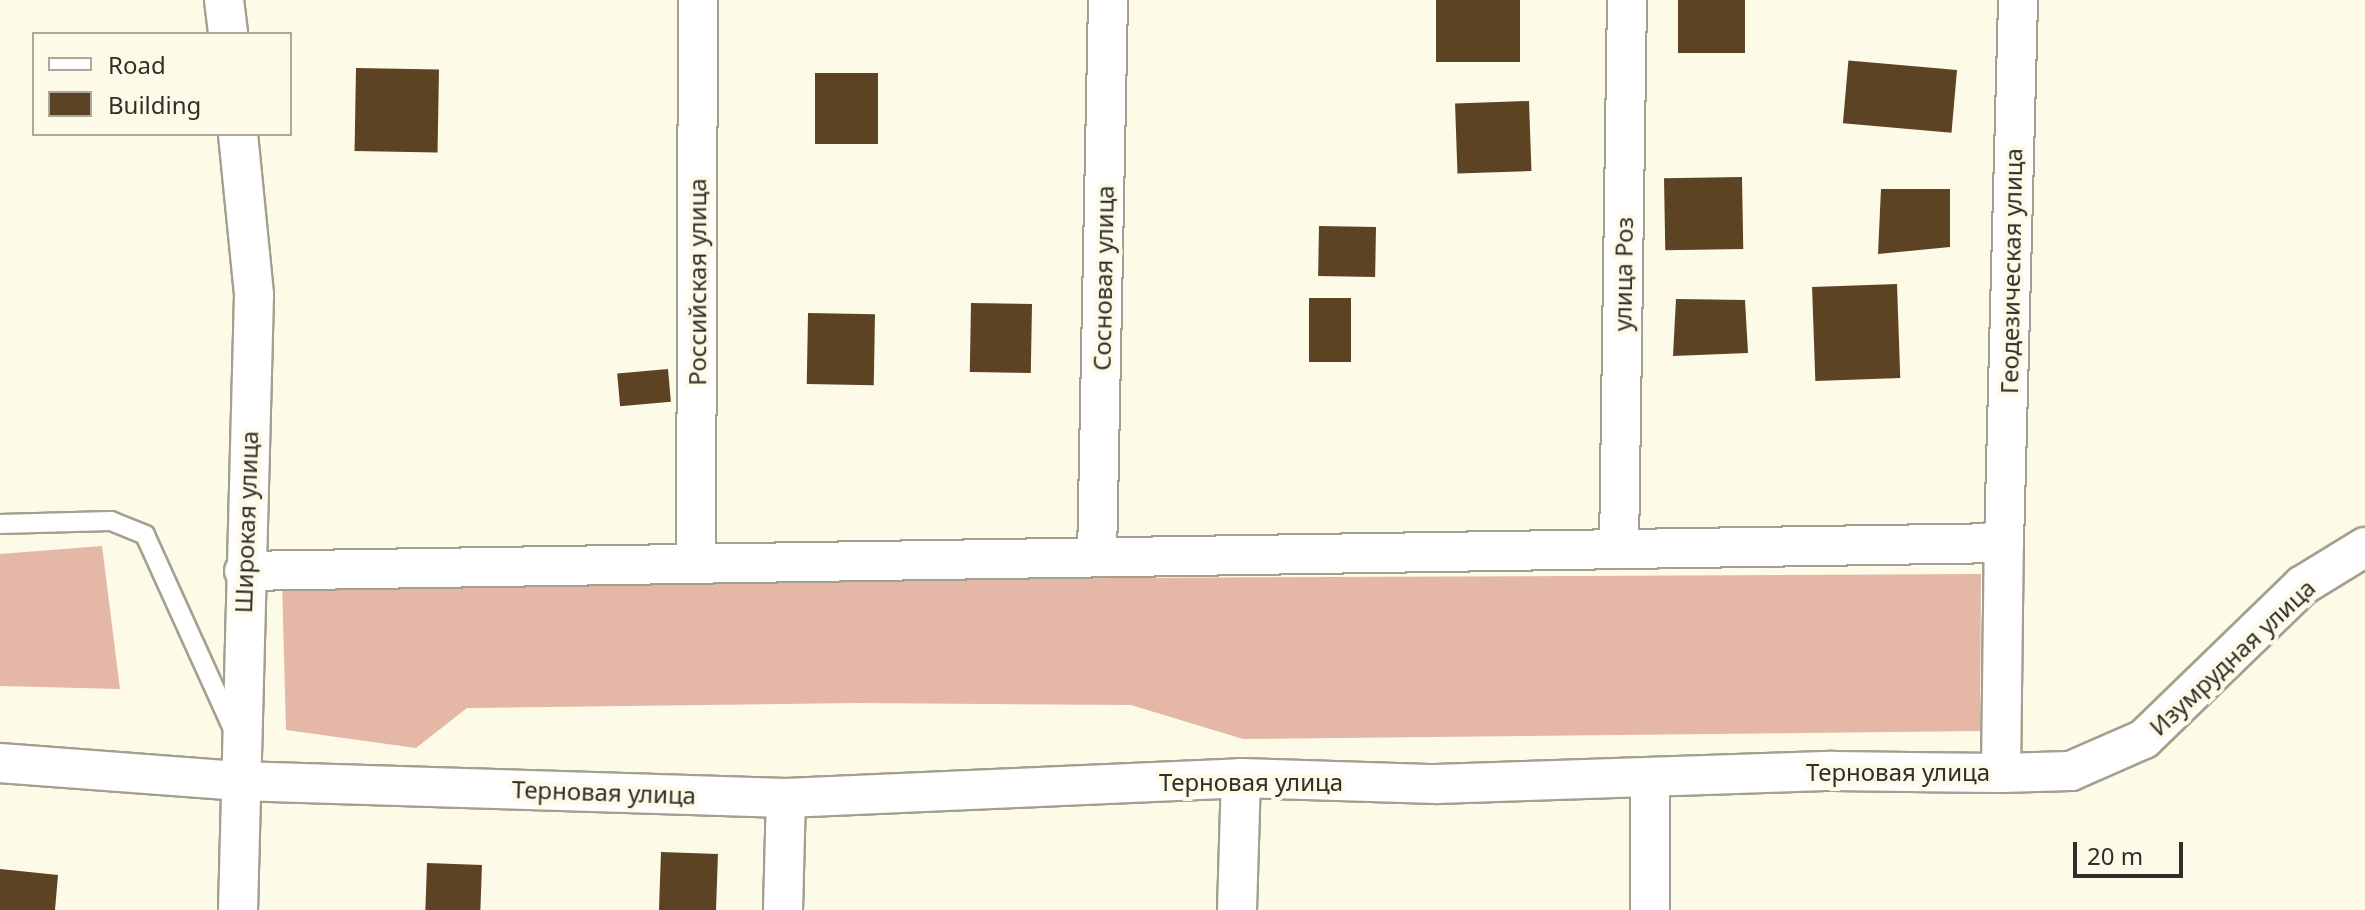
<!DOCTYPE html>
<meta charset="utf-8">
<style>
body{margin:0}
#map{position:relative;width:2365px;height:910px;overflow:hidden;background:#fdfae7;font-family:"Noto Sans",sans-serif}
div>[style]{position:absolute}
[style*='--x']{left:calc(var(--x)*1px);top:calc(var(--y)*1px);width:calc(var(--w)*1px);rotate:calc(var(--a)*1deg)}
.forest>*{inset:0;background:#e4b7a6}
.building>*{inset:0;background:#5c4324;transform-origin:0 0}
.roads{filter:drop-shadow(2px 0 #a3a08f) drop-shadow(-2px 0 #a3a08f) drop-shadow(0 2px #a3a08f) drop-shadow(0 -2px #a3a08f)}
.lane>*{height:18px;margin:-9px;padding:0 9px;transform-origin:9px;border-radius:9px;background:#fff}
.street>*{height:38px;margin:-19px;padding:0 19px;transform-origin:19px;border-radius:19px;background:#fff}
span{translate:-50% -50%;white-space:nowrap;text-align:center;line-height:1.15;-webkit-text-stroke:8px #fdfae7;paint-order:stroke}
.street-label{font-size:24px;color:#302f28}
.legend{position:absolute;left:32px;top:32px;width:260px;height:104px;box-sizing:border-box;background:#fdfae7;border:2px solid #aba99b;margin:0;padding:10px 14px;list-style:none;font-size:24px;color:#302f28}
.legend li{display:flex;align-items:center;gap:16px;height:40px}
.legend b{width:40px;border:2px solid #aba99b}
.scale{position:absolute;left:2073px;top:842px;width:110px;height:36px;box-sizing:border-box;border:4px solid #302f28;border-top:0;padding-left:10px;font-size:24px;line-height:28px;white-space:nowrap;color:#302f28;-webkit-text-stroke:6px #fdfae7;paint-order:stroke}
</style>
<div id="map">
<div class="forest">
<i style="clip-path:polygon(102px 546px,120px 689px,0 686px,0 554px)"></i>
<i style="clip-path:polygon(1981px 574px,1980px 731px,1243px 739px,1131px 705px,857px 703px,467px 708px,416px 748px,286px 730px,282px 582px)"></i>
</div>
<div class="building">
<i style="left:1520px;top:0;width:62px;height:84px;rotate:90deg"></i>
<i style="left:1678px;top:0;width:67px;height:53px"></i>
<i style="left:356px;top:68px;width:83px;height:83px;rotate:1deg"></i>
<i style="left:1957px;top:70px;width:63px;height:109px;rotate:95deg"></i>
<i style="left:815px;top:73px;width:63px;height:71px"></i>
<i style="left:1529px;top:101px;width:70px;height:74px;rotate:88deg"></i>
<i style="left:1742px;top:177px;width:72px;height:78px;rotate:89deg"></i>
<i style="clip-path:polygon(1881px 189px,1950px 189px,1950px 247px,1878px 254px)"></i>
<i style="left:1319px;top:226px;width:57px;height:50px;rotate:1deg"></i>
<i style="left:1897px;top:284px;width:94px;height:85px;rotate:88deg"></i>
<i style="left:1309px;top:298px;width:42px;height:64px"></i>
<i style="clip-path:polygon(1676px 299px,1745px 300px,1748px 353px,1673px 356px)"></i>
<i style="left:971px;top:303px;width:61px;height:69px;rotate:1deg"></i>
<i style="left:808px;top:313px;width:67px;height:71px;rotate:1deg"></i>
<i style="left:668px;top:369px;width:33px;height:51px;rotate:85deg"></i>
<i style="left:661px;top:852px;width:57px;height:58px;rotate:2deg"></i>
<i style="left:427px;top:863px;width:55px;height:47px;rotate:2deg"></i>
<i style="clip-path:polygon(0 869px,58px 875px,55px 910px,0 910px)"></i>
</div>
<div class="roads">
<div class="lane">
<i style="--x:0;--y:524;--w:111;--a:-1.5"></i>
<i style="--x:111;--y:521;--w:37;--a:22"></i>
<i style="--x:145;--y:535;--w:215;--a:65.6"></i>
</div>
<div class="street">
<i style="--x:224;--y:0;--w:34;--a:83"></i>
<i style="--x:238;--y:134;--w:162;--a:84.3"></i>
<i style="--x:254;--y:295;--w:615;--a:91.49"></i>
<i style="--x:2004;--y:543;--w:543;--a:-88.52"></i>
<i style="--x:1619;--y:549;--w:549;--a:-89.17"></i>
<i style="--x:1097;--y:557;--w:557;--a:-88.87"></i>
<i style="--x:696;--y:564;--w:564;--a:-89.8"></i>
<i style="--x:0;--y:763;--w:239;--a:4.3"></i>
<i style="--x:238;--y:781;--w:548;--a:1.78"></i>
<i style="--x:786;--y:798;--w:455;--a:-2.5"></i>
<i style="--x:1241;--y:778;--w:195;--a:1.8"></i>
<i style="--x:1436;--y:784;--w:397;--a:-1.9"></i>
<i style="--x:1833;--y:771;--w:168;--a:0.7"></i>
<i style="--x:2001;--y:773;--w:230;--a:-89.3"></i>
<i style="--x:2004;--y:543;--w:1760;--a:179.09"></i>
<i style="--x:2001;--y:773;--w:70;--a:-1.6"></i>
<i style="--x:2071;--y:771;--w:80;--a:-23.7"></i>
<i style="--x:2144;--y:739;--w:221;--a:-44.1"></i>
<i style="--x:2303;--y:585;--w:73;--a:-31.5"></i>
<i style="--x:783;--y:910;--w:112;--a:-88.5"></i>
<i style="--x:1237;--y:910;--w:132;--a:-88.3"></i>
<i style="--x:1650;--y:910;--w:132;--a:-90"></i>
</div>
</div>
<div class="street-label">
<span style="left:2011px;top:271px;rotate:-89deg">Геодезическая улица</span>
<span style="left:1623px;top:274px;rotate:-89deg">улица Роз</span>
<span style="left:1103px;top:278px;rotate:-89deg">Сосновая улица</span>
<span style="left:697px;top:282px;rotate:-90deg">Российская улица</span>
<span style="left:246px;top:522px;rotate:-88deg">Широкая улица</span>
<span style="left:2232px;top:657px;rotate:-43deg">Изумрудная улица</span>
<span style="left:1898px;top:772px">Терновая улица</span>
<span style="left:1251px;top:782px">Терновая улица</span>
<span style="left:604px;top:792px;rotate:2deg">Терновая улица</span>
</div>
<ul class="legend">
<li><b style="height:10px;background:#fff"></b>Road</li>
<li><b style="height:22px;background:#5c4324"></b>Building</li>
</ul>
<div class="scale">20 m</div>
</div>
